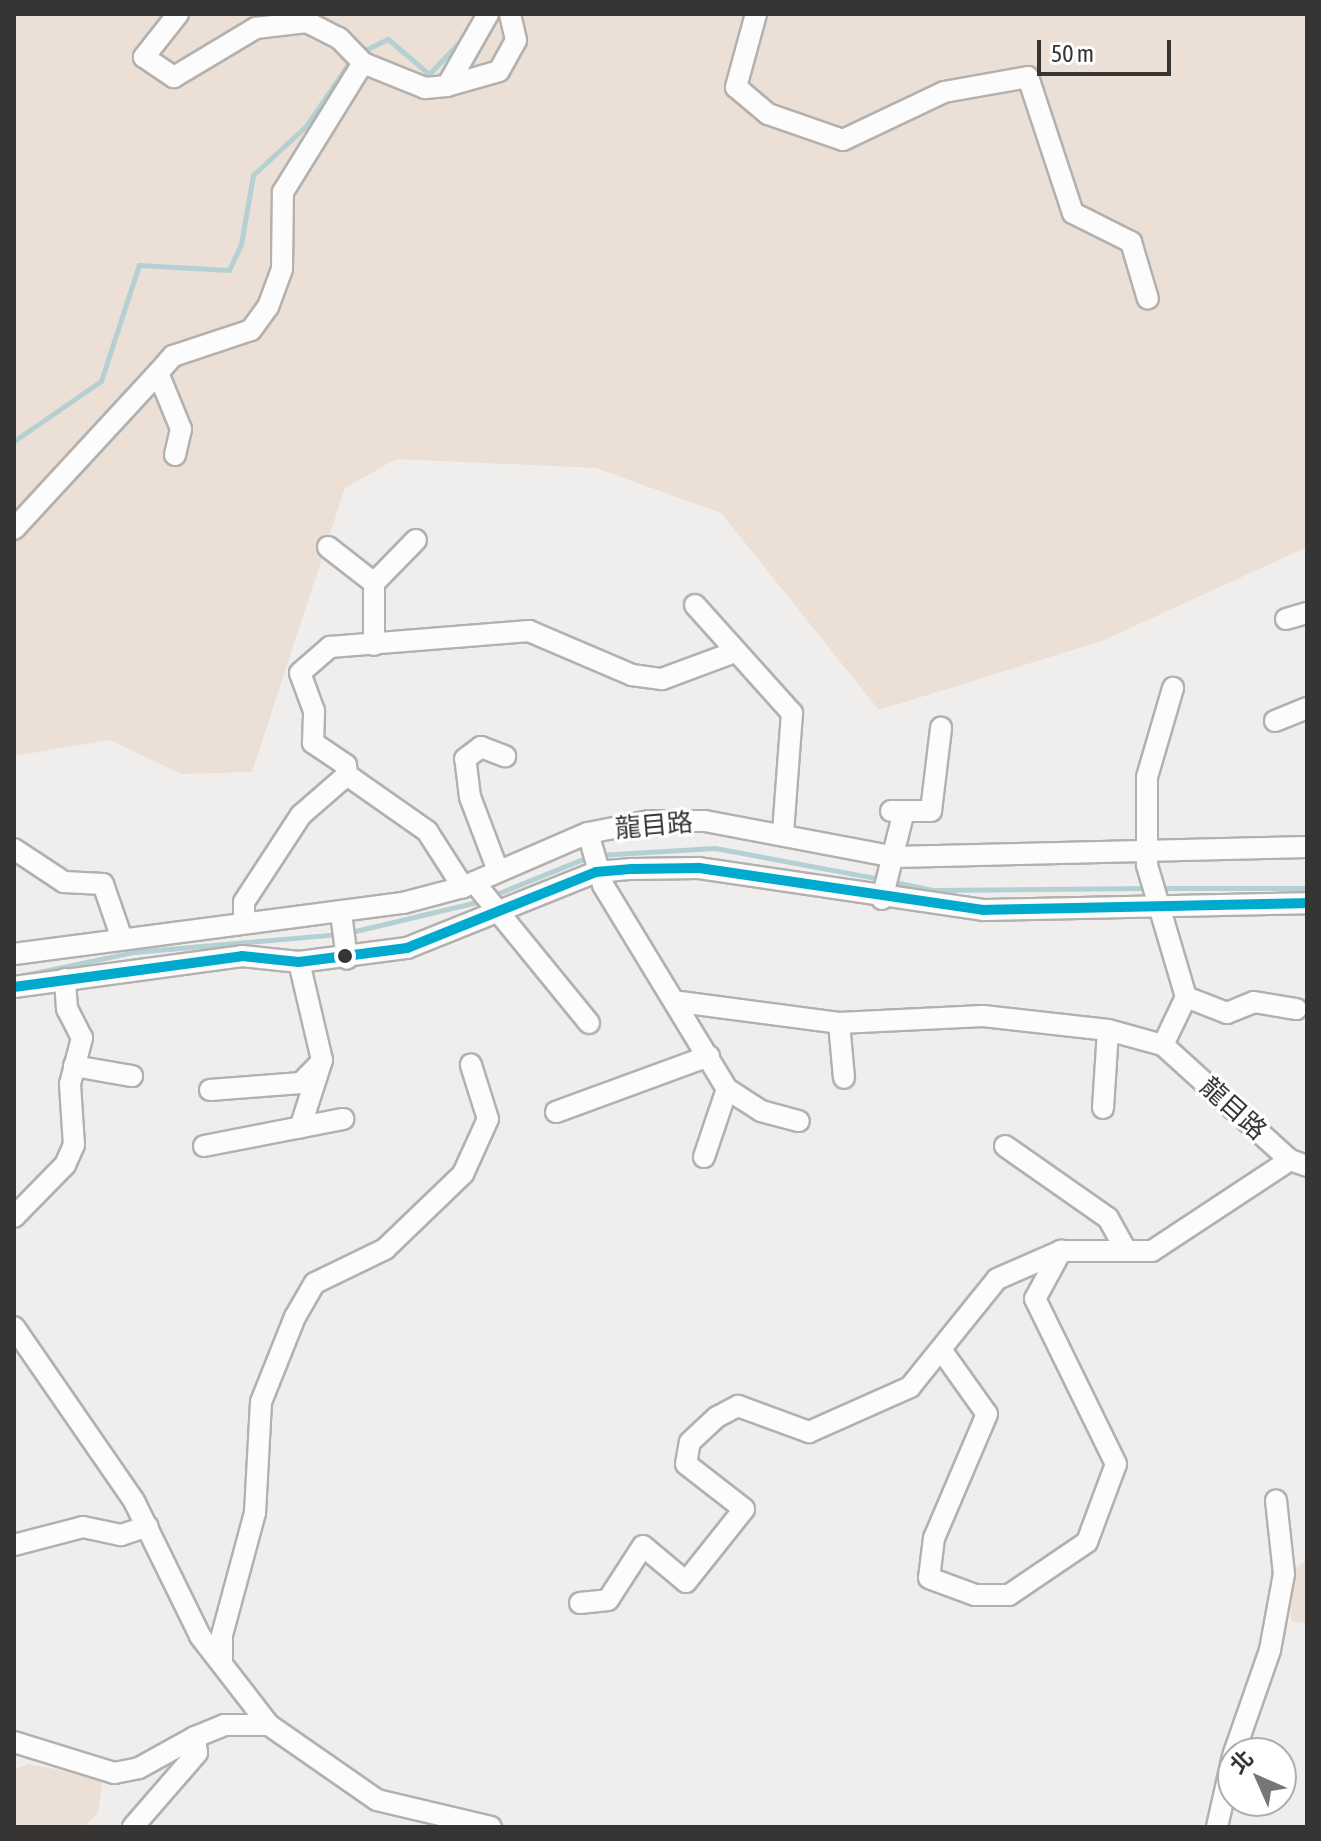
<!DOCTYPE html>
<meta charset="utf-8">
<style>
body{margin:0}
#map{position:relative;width:1321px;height:1841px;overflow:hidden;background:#f0eeec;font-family:"Asap Condensed","Noto Sans TC",sans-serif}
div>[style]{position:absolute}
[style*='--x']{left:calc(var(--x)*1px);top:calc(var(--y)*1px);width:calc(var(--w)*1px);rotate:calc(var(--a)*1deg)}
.green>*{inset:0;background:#ecdfd5}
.stream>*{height:5px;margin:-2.5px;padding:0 2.5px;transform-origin:2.5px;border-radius:2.5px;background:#b4d0d3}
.roads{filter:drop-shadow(2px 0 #b2b1b0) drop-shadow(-2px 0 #b2b1b0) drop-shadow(0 2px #b2b1b0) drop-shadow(0 -2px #b2b1b0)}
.minor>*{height:20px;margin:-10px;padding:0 10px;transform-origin:10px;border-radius:10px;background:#fdfcfc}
.bus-1>*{height:10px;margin:-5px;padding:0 5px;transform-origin:5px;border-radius:5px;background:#00a9ce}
.dots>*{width:22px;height:22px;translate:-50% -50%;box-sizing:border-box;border:4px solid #fff;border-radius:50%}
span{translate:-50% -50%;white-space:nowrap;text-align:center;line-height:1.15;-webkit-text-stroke:6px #fff;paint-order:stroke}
.street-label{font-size:26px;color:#373534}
.frame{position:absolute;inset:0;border:16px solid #373534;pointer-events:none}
.north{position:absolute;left:1217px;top:1737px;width:80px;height:80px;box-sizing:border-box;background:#fff;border:2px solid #afaeae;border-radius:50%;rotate:315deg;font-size:22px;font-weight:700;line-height:32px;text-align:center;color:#373534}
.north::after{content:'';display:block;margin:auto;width:28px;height:36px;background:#787674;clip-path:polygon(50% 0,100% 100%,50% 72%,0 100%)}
.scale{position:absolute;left:1037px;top:40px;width:134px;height:36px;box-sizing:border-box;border:4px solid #373534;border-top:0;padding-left:10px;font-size:24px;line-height:28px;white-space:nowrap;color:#373534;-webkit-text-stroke:6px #fff;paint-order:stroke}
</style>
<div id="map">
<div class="green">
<i style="clip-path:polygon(14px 14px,1307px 14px,1307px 547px,1102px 641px,879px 710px,721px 513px,596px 468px,396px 459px,345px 488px,252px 772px,181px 774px,110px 740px,14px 756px)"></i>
<i style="clip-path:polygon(1307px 1560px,1307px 1623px,1291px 1621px,1289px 1572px)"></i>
<i style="clip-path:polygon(28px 1764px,103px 1778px,98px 1813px,83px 1827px,14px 1827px,14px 1769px)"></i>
</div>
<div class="stream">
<i style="--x:359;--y:53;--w:32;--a:-26"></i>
<i style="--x:388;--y:39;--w:54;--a:40.5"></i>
<i style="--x:429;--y:74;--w:50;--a:-46.6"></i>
<i style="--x:14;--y:441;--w:106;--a:-34.6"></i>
<i style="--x:101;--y:381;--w:122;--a:-71.9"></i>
<i style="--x:139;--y:265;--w:90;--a:3.2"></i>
<i style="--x:229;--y:270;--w:29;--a:-65"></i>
<i style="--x:241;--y:244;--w:70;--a:-80.1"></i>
<i style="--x:253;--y:175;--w:72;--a:-42.8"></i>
<i style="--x:306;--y:126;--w:80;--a:-55.7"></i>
<i style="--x:598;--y:855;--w:117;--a:-3.4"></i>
<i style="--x:715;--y:848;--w:169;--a:10.6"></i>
<i style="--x:890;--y:881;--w:43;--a:12.1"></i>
<i style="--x:932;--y:890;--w:215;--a:-0.5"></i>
<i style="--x:1161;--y:888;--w:146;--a:0"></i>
<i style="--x:494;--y:895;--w:101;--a:-22"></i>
<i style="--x:347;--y:933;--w:138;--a:-13.4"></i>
<i style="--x:15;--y:977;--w:122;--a:-11.9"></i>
<i style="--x:134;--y:952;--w:205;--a:-5"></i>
</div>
<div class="roads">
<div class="minor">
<i style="--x:178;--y:14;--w:55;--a:128.3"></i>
<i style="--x:144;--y:57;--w:36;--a:34"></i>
<i style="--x:174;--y:77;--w:96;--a:-30.9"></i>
<i style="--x:256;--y:28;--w:51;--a:-6.7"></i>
<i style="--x:307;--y:22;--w:36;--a:27"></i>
<i style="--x:339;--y:38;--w:35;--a:46"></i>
<i style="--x:363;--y:63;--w:67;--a:22"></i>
<i style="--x:425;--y:88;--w:22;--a:-5"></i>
<i style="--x:447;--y:86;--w:83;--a:-60.3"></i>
<i style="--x:756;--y:14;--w:76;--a:105.3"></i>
<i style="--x:736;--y:87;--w:42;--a:40.2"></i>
<i style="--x:768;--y:114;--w:79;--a:19.1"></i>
<i style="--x:843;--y:140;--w:112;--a:-25.4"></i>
<i style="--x:944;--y:92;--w:85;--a:-10.1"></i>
<i style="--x:1028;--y:77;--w:143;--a:71.7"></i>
<i style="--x:1073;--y:213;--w:65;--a:26.6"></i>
<i style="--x:1131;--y:242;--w:59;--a:73.4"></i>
<i style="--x:447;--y:86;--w:54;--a:-16.1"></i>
<i style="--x:499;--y:71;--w:35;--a:-61"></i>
<i style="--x:516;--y:40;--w:27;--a:-103"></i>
<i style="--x:175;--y:455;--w:27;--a:-77"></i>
<i style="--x:181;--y:429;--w:61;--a:-112.3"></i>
<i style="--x:158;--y:373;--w:23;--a:-49"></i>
<i style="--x:173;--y:356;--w:82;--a:-18.4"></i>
<i style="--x:251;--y:330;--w:29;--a:-54"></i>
<i style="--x:268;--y:307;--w:40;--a:-69.8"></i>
<i style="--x:282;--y:269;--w:77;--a:-89.3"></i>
<i style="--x:283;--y:192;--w:152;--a:-58.2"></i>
<i style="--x:14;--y:529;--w:212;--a:-47.3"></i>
<i style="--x:328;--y:547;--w:58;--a:38"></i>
<i style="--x:374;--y:583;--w:60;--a:-45.7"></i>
<i style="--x:374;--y:583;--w:62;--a:90"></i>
<i style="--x:695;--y:605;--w:145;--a:48.1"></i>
<i style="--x:792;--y:713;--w:121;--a:94.3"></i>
<i style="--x:1286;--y:619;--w:22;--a:-16"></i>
<i style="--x:1275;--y:721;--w:35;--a:-22"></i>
<i style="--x:347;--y:775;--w:10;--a:-96"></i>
<i style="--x:346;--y:765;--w:40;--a:-146"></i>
<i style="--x:313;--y:743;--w:32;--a:-88"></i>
<i style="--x:314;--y:711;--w:40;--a:-110.2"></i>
<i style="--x:300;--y:673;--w:40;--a:-41"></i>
<i style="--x:330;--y:647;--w:200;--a:-4.6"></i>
<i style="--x:529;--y:631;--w:112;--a:23.1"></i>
<i style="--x:632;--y:675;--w:30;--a:8"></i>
<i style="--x:662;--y:679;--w:78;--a:-20.3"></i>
<i style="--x:891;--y:811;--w:40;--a:0"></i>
<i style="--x:931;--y:811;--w:84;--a:-83.1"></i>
<i style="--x:588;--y:833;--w:54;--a:73.9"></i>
<i style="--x:603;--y:885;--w:239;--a:58.7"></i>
<i style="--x:727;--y:1089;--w:40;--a:32.9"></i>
<i style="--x:761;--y:1111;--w:39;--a:15"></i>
<i style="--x:14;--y:849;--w:60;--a:33.4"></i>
<i style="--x:64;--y:882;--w:39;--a:3"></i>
<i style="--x:103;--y:884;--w:55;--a:70.9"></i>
<i style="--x:498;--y:871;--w:79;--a:-110.7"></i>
<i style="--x:470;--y:797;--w:38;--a:-97"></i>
<i style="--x:465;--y:759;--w:20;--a:-37"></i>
<i style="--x:481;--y:747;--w:26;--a:21"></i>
<i style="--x:474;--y:882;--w:182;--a:50.8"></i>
<i style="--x:882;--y:899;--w:87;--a:-76"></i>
<i style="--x:341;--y:913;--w:46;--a:82.6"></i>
<i style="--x:244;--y:921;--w:19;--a:-90"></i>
<i style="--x:244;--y:902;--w:104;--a:-56.8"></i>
<i style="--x:301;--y:815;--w:61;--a:-41"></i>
<i style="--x:347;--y:775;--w:98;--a:35"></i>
<i style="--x:427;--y:831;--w:67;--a:57.3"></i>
<i style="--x:14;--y:954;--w:392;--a:-7.5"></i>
<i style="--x:403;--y:903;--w:62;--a:-14.9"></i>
<i style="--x:463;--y:887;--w:136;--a:-23.4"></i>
<i style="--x:588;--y:833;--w:62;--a:-11.1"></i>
<i style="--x:649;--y:821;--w:56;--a:0"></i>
<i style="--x:705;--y:821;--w:193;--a:10.7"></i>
<i style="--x:895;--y:857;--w:412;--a:-1.4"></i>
<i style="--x:299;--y:962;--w:101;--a:76.8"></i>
<i style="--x:322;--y:1060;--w:71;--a:107.9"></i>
<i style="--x:14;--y:987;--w:230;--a:-7.7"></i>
<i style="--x:242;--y:956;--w:57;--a:6"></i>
<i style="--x:299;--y:962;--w:109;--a:-7.4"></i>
<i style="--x:407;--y:948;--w:204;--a:-21.9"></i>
<i style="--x:596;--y:872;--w:36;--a:-5"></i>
<i style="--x:632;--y:869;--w:67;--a:-0.9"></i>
<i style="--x:699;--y:868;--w:287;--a:8.4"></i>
<i style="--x:983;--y:910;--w:324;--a:-1.2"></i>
<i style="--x:1186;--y:997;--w:44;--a:21.3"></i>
<i style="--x:1227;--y:1013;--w:29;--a:-22"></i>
<i style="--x:1254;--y:1002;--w:43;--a:9.5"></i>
<i style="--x:680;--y:1002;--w:160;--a:7.5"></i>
<i style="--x:839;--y:1023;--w:144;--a:-2.8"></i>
<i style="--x:983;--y:1016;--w:126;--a:6.4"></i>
<i style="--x:1108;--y:1030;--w:57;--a:15.3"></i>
<i style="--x:1163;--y:1045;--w:171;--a:42.2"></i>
<i style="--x:1290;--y:1160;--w:18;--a:19"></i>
<i style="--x:839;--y:1023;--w:55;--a:84.8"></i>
<i style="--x:1163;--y:1045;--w:53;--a:-64.4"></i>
<i style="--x:1186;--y:997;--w:138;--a:-106.5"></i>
<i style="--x:1147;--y:865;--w:88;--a:-90"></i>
<i style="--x:1147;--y:777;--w:93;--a:-73.7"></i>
<i style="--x:74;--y:1066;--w:59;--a:9.8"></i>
<i style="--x:210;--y:1090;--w:91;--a:-4.4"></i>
<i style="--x:301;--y:1083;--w:28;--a:-46"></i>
<i style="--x:1103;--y:1108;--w:78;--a:-86.3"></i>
<i style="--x:556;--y:1112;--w:163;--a:-20.1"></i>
<i style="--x:204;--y:1146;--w:142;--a:-11"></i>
<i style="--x:1005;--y:1146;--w:126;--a:35"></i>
<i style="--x:1108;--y:1218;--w:37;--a:61"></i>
<i style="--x:704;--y:1157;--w:72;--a:-71.3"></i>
<i style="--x:14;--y:1217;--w:73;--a:-45.6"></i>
<i style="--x:65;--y:1165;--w:22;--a:-66"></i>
<i style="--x:74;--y:1145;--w:61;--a:-93.8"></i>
<i style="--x:70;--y:1084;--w:48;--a:-75.4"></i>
<i style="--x:82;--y:1038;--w:33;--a:-117"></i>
<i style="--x:67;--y:1009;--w:30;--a:-94"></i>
<i style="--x:14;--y:1327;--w:211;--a:55.4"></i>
<i style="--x:134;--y:1501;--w:150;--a:63.9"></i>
<i style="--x:200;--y:1636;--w:113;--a:52.2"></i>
<i style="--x:269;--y:1725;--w:131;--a:34.8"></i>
<i style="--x:377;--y:1800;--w:117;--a:13.3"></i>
<i style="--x:942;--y:1351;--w:77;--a:54.5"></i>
<i style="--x:987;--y:1414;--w:135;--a:113.1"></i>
<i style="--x:934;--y:1538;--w:40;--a:97.1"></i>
<i style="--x:929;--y:1578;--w:49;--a:20.3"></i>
<i style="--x:975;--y:1595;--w:34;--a:0"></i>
<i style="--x:1009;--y:1595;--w:94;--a:-34.2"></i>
<i style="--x:1087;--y:1542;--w:83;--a:-69.6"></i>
<i style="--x:1116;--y:1464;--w:184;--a:-116.1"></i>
<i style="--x:1035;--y:1299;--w:55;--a:-61.6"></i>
<i style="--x:14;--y:1545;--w:71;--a:-14.6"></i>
<i style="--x:83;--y:1527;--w:39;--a:12"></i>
<i style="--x:121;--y:1535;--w:28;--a:-18"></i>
<i style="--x:580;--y:1603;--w:28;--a:-6"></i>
<i style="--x:608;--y:1600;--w:64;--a:-57.1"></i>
<i style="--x:643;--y:1546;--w:56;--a:39.9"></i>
<i style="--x:686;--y:1582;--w:93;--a:-51.5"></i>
<i style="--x:744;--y:1509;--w:73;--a:-142.2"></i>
<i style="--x:686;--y:1464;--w:22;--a:-80"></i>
<i style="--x:690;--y:1442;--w:37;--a:-43"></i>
<i style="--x:717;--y:1417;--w:24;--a:-28"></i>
<i style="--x:738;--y:1406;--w:76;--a:20.1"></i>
<i style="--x:809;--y:1432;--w:111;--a:-24"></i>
<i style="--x:910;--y:1387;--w:139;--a:-51.1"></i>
<i style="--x:997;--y:1279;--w:70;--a:-23.6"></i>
<i style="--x:1061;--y:1251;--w:91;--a:0"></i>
<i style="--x:1152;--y:1251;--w:165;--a:-33.4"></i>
<i style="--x:222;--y:1663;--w:28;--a:-90"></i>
<i style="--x:222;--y:1635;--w:126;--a:-74.9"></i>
<i style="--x:255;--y:1513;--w:111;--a:-86.9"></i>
<i style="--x:261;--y:1402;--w:92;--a:-68.2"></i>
<i style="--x:295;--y:1317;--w:39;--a:-60"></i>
<i style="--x:315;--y:1283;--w:78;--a:-25.9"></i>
<i style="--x:385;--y:1249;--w:108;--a:-43.9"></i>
<i style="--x:463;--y:1174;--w:60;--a:-65.6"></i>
<i style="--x:488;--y:1119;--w:57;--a:-107.5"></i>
<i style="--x:195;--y:1737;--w:31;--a:-22"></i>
<i style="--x:224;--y:1725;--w:45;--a:0"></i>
<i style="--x:14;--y:1742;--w:105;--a:17.2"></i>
<i style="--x:114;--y:1773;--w:25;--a:-11"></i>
<i style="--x:139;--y:1768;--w:64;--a:-29"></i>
<i style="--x:195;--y:1737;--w:16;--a:83"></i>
<i style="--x:197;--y:1753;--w:98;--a:130.9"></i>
<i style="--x:1234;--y:1753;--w:109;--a:-70.7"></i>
<i style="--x:1270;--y:1650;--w:77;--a:-79.6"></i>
<i style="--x:1284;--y:1574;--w:74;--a:-96.2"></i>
<i style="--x:1217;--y:1827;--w:73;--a:-77.3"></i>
</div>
</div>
<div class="bus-1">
<i style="--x:14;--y:987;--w:230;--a:-7.7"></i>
<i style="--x:242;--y:956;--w:57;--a:6"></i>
<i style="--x:299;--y:962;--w:109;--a:-7.4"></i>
<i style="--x:407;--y:948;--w:204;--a:-21.9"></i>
<i style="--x:596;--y:872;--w:36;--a:-5"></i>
<i style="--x:632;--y:869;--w:67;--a:-0.9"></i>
<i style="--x:699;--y:868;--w:287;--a:8.4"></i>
<i style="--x:983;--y:910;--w:324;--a:-1.2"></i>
</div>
<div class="dots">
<i style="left:345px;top:956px;background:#373534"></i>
</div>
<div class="street-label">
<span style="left:654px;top:826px;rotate:-5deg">龍目路</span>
<span style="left:1233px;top:1109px;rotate:42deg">龍目路</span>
</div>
<div class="frame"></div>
<div class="north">北</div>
<div class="scale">50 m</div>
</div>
